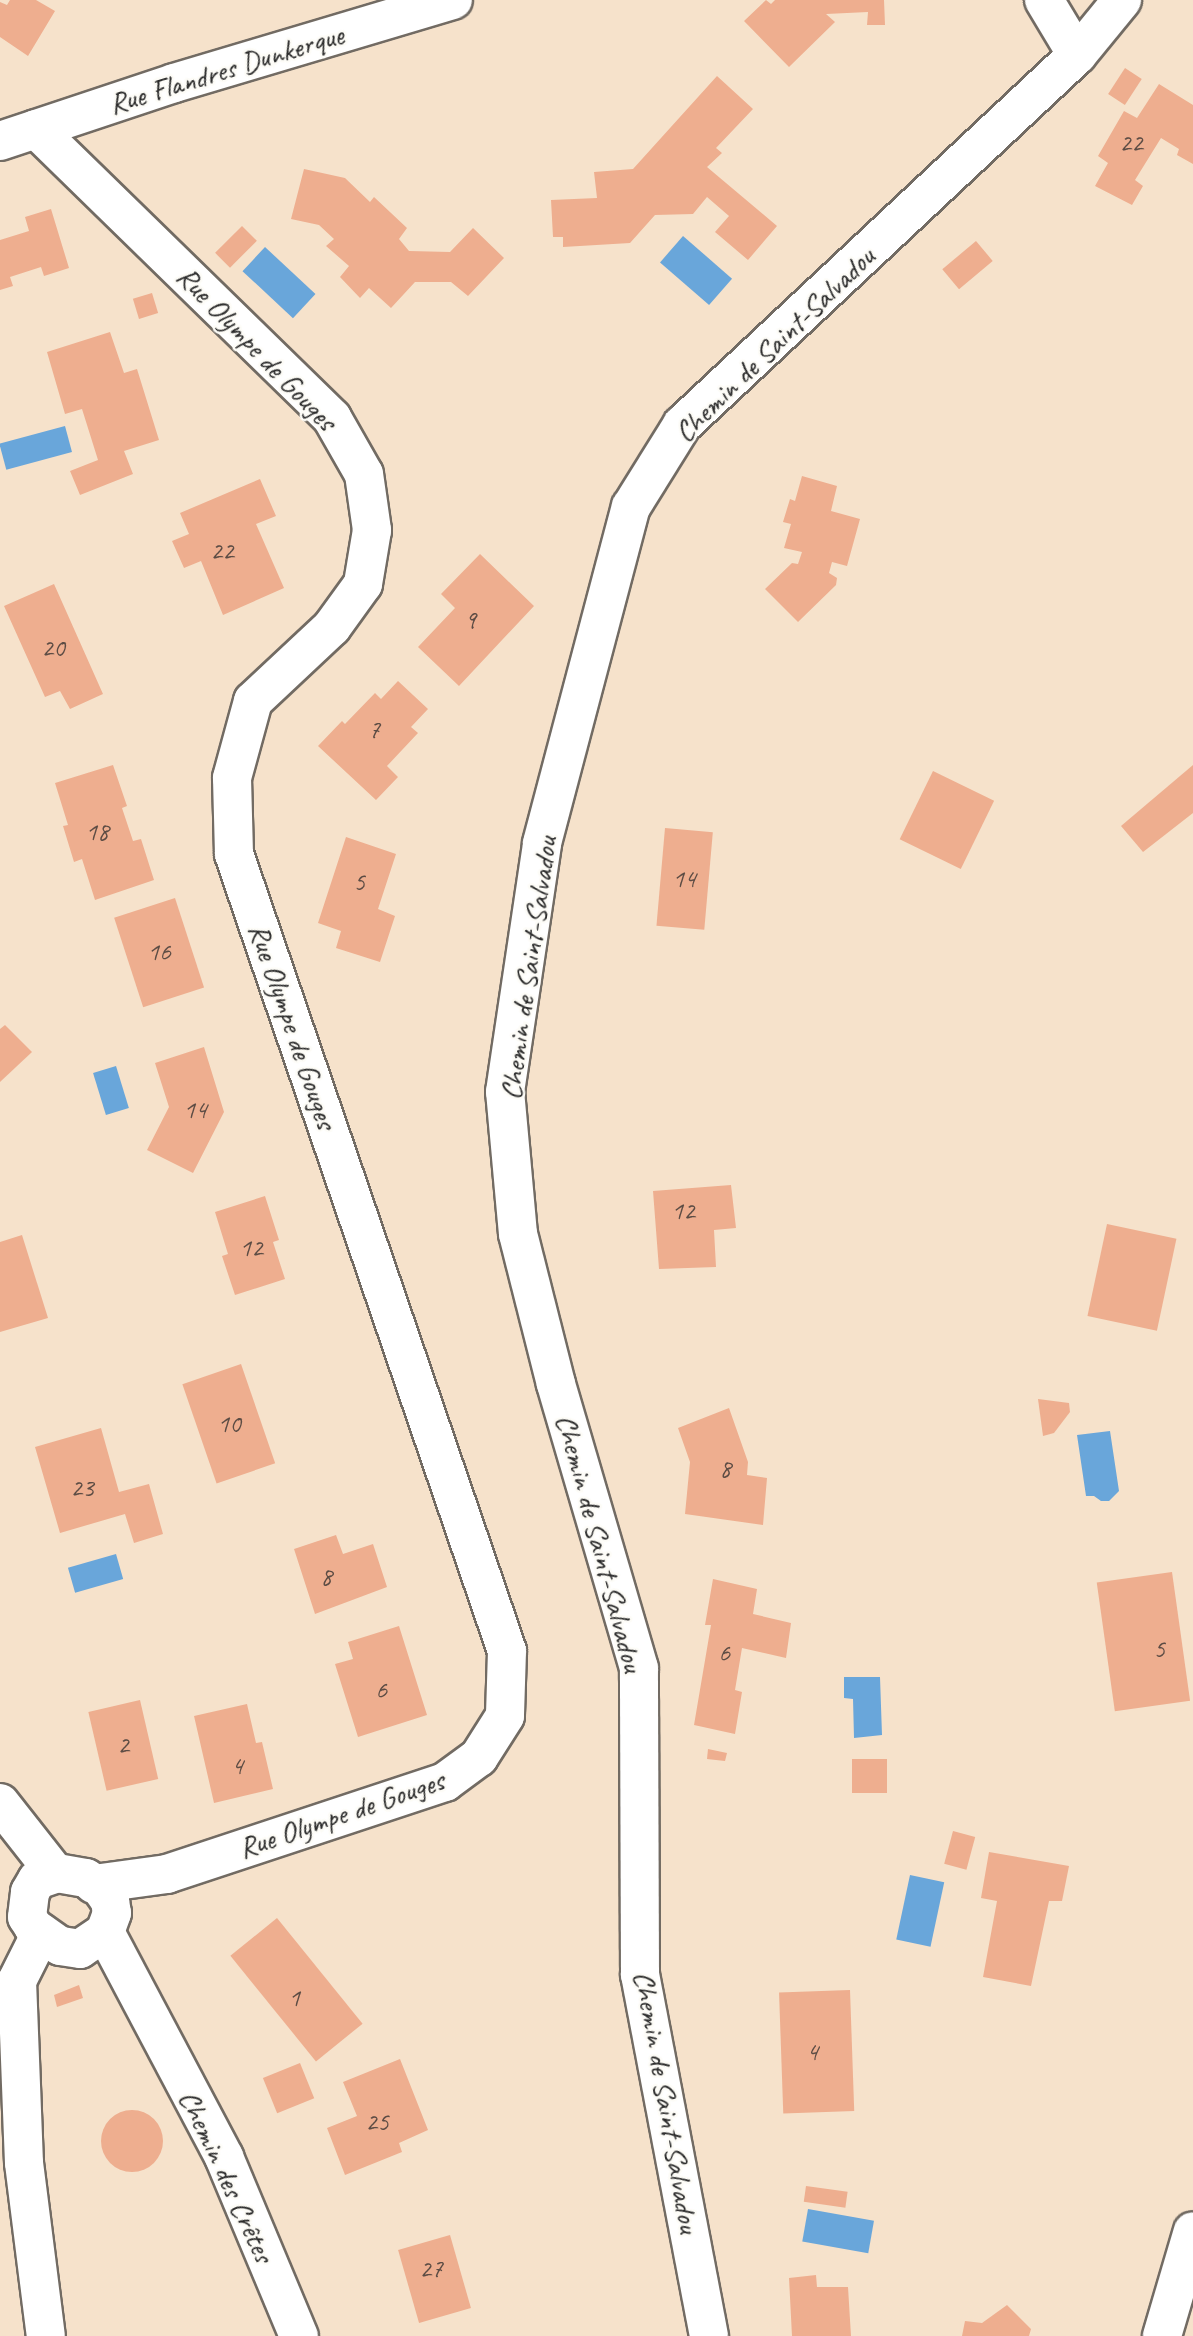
<!DOCTYPE html>
<meta charset="utf-8">
<style>
body{margin:0}
#map{position:relative;width:1193px;height:2336px;overflow:hidden;background:#f6e2cb;font-family:Caveat,sans-serif}
div>[style]{position:absolute}
[style*='--x']{left:calc(var(--x)*1px);top:calc(var(--y)*1px);width:calc(var(--w)*1px);rotate:calc(var(--a)*1deg)}
.water>*{inset:0;background:#69a6da;transform-origin:0 0}
.building>*{inset:0;background:#eeae8f;transform-origin:0 0}
.round{border-radius:50%}
.roads{filter:drop-shadow(2px 0 #726b63) drop-shadow(-2px 0 #726b63) drop-shadow(0 2px #726b63) drop-shadow(0 -2px #726b63)}
.minor>*{height:38px;margin:-19px;padding:0 19px;transform-origin:19px;border-radius:19px;background:#fff}
span{translate:-50% -50%;white-space:nowrap;text-align:center;line-height:1.15;-webkit-text-stroke:5px #fdfcf7;paint-order:stroke}
.number-label{font-size:26px;color:#5c4c44}
.number-label span{-webkit-text-stroke-width:0}
.street-label{font-size:30px;color:#2b2b2b}
</style>
<div id="map">
<div class="water">
<i style="left:683px;top:236px;width:65px;height:35px;rotate:41deg"></i>
<i style="left:265px;top:247px;width:69px;height:33px;rotate:43deg"></i>
<i style="left:65px;top:426px;width:27px;height:68px;rotate:75deg"></i>
<i style="left:116px;top:1066px;width:44px;height:24px;rotate:73deg"></i>
<i style="clip-path:polygon(1110px 1431px,1119px 1491px,1109px 1501px,1101px 1501px,1094px 1496px,1086px 1496px,1077px 1435px)"></i>
<i style="left:116px;top:1554px;width:26px;height:50px;rotate:74deg"></i>
<i style="clip-path:polygon(844px 1677px,880px 1677px,882px 1735px,854px 1738px,853px 1699px,844px 1698px)"></i>
<i style="left:910px;top:1875px;width:35px;height:66px;rotate:12deg"></i>
<i style="left:808px;top:2209px;width:67px;height:33px;rotate:10deg"></i>
</div>
<div class="building">
<i style="clip-path:polygon(10px 0,36px 0,55px 11px,28px 56px,0 37px,0 2px,7px 5px)"></i>
<i style="clip-path:polygon(766px 0,771px 4px,775px 0,884px 0,885px 25px,867px 25px,868px 12px,826px 14px,835px 22px,789px 67px,744px 21px)"></i>
<i style="left:1125px;top:68px;width:20px;height:31px;rotate:33deg"></i>
<i style="clip-path:polygon(717px 76px,753px 109px,716px 148px,722px 153px,707px 167px,777px 226px,748px 260px,715px 232px,729px 216px,707px 197px,693px 214px,655px 215px,630px 243px,563px 247px,563px 237px,553px 237px,551px 200px,597px 198px,594px 172px,633px 169px)"></i>
<i style="clip-path:polygon(1159px 84px,1193px 105px,1193px 164px,1177px 155px,1179px 149px,1161px 138px,1135px 180px,1143px 186px,1132px 205px,1095px 186px,1108px 163px,1098px 156px,1124px 111px,1137px 118px)"></i>
<i style="clip-path:polygon(304px 169px,345px 178px,370px 202px,374px 197px,407px 228px,399px 239px,409px 251px,450px 252px,473px 228px,504px 258px,468px 296px,451px 282px,415px 282px,391px 308px,369px 288px,360px 298px,340px 277px,349px 266px,326px 246px,334px 239px,319px 225px,291px 219px)"></i>
<i style="clip-path:polygon(51px 209px,69px 268px,44px 276px,41px 267px,10px 277px,13px 286px,0 290px,0 240px,29px 231px,25px 217px)"></i>
<i style="left:242px;top:226px;width:21px;height:38px;rotate:45deg"></i>
<i style="left:976px;top:241px;width:26px;height:44px;rotate:50deg"></i>
<i style="left:152px;top:293px;width:21px;height:20px;rotate:73deg"></i>
<i style="clip-path:polygon(110px 332px,124px 373px,137px 369px,159px 440px,124px 451px,133px 474px,80px 495px,70px 471px,98px 460px,82px 409px,65px 414px,47px 352px)"></i>
<i style="clip-path:polygon(802px 476px,837px 486px,831px 511px,860px 519px,847px 566px,832px 562px,829px 573px,837px 578px,836px 585px,798px 622px,765px 589px,792px 563px,798px 564px,802px 552px,784px 548px,791px 524px,783px 522px,790px 499px,795px 501px)"></i>
<i style="clip-path:polygon(260px 479px,276px 516px,256px 524px,284px 588px,223px 615px,201px 561px,184px 568px,172px 541px,189px 534px,180px 513px)"></i>
<i style="clip-path:polygon(480px 554px,534px 606px,459px 686px,418px 647px,455px 608px,441px 594px)"></i>
<i style="clip-path:polygon(54px 584px,103px 694px,70px 709px,60px 691px,45px 697px,4px 606px)"></i>
<i style="clip-path:polygon(398px 681px,428px 709px,411px 727px,418px 733px,387px 766px,398px 777px,376px 800px,318px 746px,342px 721px,345px 724px,375px 693px,381px 699px)"></i>
<i style="clip-path:polygon(113px 765px,127px 806px,122px 808px,133px 841px,141px 839px,154px 880px,95px 900px,82px 859px,74px 862px,63px 826px,68px 825px,55px 783px)"></i>
<i style="clip-path:polygon(1193px 765px,1193px 813px,1143px 852px,1121px 826px)"></i>
<i style="left:933px;top:771px;width:68px;height:76px;rotate:26deg"></i>
<i style="left:665px;top:828px;width:48px;height:98px;rotate:5deg"></i>
<i style="clip-path:polygon(346px 837px,396px 854px,378px 909px,395px 916px,380px 962px,336px 948px,341px 931px,318px 923px)"></i>
<i style="left:175px;top:898px;width:94px;height:64px;rotate:72deg"></i>
<i style="clip-path:polygon(5px 1025px,32px 1052px,0 1082px,0 1029px)"></i>
<i style="clip-path:polygon(204px 1047px,224px 1112px,193px 1173px,147px 1150px,169px 1107px,155px 1063px)"></i>
<i style="clip-path:polygon(731px 1185px,736px 1228px,714px 1230px,716px 1267px,659px 1269px,653px 1191px)"></i>
<i style="clip-path:polygon(265px 1196px,279px 1240px,273px 1242px,285px 1279px,235px 1295px,222px 1256px,228px 1254px,215px 1212px)"></i>
<i style="left:1107px;top:1224px;width:71px;height:94px;rotate:12deg"></i>
<i style="clip-path:polygon(22px 1235px,48px 1318px,0 1332px,0 1242px)"></i>
<i style="left:241px;top:1364px;width:105px;height:62px;rotate:71deg"></i>
<i style="clip-path:polygon(1038px 1399px,1069px 1403px,1070px 1412px,1054px 1433px,1043px 1436px)"></i>
<i style="clip-path:polygon(729px 1408px,748px 1462px,747px 1475px,767px 1478px,763px 1525px,685px 1514px,690px 1462px,678px 1428px)"></i>
<i style="clip-path:polygon(101px 1428px,119px 1492px,149px 1484px,163px 1534px,134px 1543px,125px 1514px,60px 1533px,35px 1447px)"></i>
<i style="clip-path:polygon(336px 1535px,343px 1554px,373px 1544px,387px 1587px,315px 1614px,294px 1549px)"></i>
<i style="left:1172px;top:1572px;width:130px;height:76px;rotate:82deg"></i>
<i style="clip-path:polygon(713px 1579px,757px 1589px,753px 1614px,791px 1623px,786px 1658px,742px 1648px,735px 1690px,742px 1692px,735px 1734px,694px 1725px,711px 1625px,705px 1625px)"></i>
<i style="clip-path:polygon(399px 1626px,427px 1715px,358px 1737px,335px 1664px,353px 1659px,348px 1642px)"></i>
<i style="left:140px;top:1700px;width:81px;height:53px;rotate:77deg"></i>
<i style="clip-path:polygon(247px 1704px,256px 1743px,262px 1742px,273px 1789px,214px 1803px,194px 1716px)"></i>
<i style="clip-path:polygon(708px 1749px,727px 1753px,725px 1761px,707px 1759px)"></i>
<i style="left:852px;top:1759px;width:35px;height:34px"></i>
<i style="left:953px;top:1831px;width:23px;height:34px;rotate:15deg"></i>
<i style="clip-path:polygon(989px 1852px,1069px 1866px,1062px 1901px,1049px 1901px,1031px 1986px,983px 1977px,997px 1901px,981px 1898px)"></i>
<i style="left:277px;top:1918px;width:136px;height:60px;rotate:51deg"></i>
<i style="clip-path:polygon(79px 1985px,83px 1998px,57px 2007px,54px 1995px)"></i>
<i style="left:850px;top:1990px;width:121px;height:71px;rotate:88deg"></i>
<i style="clip-path:polygon(400px 2059px,428px 2130px,399px 2143px,402px 2152px,345px 2175px,327px 2128px,357px 2116px,343px 2082px)"></i>
<i style="left:300px;top:2063px;width:38px;height:40px;rotate:68deg"></i>
<i class="round" style="left:101px;top:2110px;width:62px;height:62px"></i>
<i style="left:806px;top:2186px;width:42px;height:16px;rotate:8deg"></i>
<i style="left:450px;top:2235px;width:76px;height:54px;rotate:74deg"></i>
<i style="clip-path:polygon(816px 2275px,817px 2287px,848px 2287px,851px 2336px,792px 2336px,789px 2278px)"></i>
<i style="clip-path:polygon(1007px 2305px,1031px 2329px,1029px 2336px,962px 2336px,965px 2321px,982px 2323px)"></i>
</div>
<div class="roads">
<div class="minor">
<i style="--x:1044;--y:0;--w:64;--a:59"></i>
<i style="--x:36;--y:129;--w:414;--a:44.3"></i>
<i style="--x:332;--y:418;--w:64;--a:60.3"></i>
<i style="--x:364;--y:474;--w:57;--a:81.9"></i>
<i style="--x:372;--y:530;--w:55;--a:99.5"></i>
<i style="--x:363;--y:584;--w:53;--a:125.8"></i>
<i style="--x:332;--y:627;--w:108;--a:136.9"></i>
<i style="--x:253;--y:701;--w:80;--a:105.3"></i>
<i style="--x:232;--y:778;--w:76;--a:88.5"></i>
<i style="--x:234;--y:854;--w:842;--a:71.09"></i>
<i style="--x:507;--y:1651;--w:65;--a:91.8"></i>
<i style="--x:505;--y:1716;--w:49;--a:122.4"></i>
<i style="--x:479;--y:1757;--w:42;--a:143.7"></i>
<i style="--x:445;--y:1782;--w:293;--a:161.7"></i>
<i style="--x:167;--y:1874;--w:74;--a:172.2"></i>
<i style="--x:0;--y:141;--w:183;--a:-18.4"></i>
<i style="--x:174;--y:83;--w:291;--a:-16.6"></i>
<i style="--x:0;--y:1803;--w:89;--a:51.8"></i>
<i style="--x:57;--y:1873;--w:29;--a:10"></i>
<i style="--x:86;--y:1878;--w:18;--a:34"></i>
<i style="--x:101;--y:1888;--w:16;--a:55"></i>
<i style="--x:110;--y:1901;--w:12;--a:81"></i>
<i style="--x:112;--y:1913;--w:20;--a:110"></i>
<i style="--x:105;--y:1932;--w:30;--a:146"></i>
<i style="--x:80;--y:1949;--w:20;--a:-171"></i>
<i style="--x:60;--y:1946;--w:32;--a:-145"></i>
<i style="--x:34;--y:1928;--w:13;--a:-122"></i>
<i style="--x:27;--y:1917;--w:25;--a:-83"></i>
<i style="--x:30;--y:1892;--w:14;--a:-60"></i>
<i style="--x:37;--y:1880;--w:21;--a:-19"></i>
<i style="--x:105;--y:1932;--w:255;--a:62.1"></i>
<i style="--x:224;--y:2157;--w:194;--a:67.3"></i>
<i style="--x:41;--y:1933;--w:54;--a:116.6"></i>
<i style="--x:17;--y:1981;--w:182;--a:87.8"></i>
<i style="--x:24;--y:2163;--w:174;--a:82.8"></i>
<i style="--x:709;--y:2336;--w:368;--a:-100.8"></i>
<i style="--x:640;--y:1975;--w:307;--a:-90.2"></i>
<i style="--x:639;--y:1668;--w:296;--a:-106.3"></i>
<i style="--x:556;--y:1384;--w:155;--a:-104.2"></i>
<i style="--x:518;--y:1234;--w:143;--a:-95.2"></i>
<i style="--x:505;--y:1092;--w:252;--a:-81.5"></i>
<i style="--x:542;--y:843;--w:348;--a:-75.2"></i>
<i style="--x:631;--y:507;--w:97;--a:-58.1"></i>
<i style="--x:682;--y:425;--w:541;--a:-43.13"></i>
<i style="--x:1077;--y:55;--w:71;--a:-50.7"></i>
<i style="--x:1162;--y:2336;--w:109;--a:-73.6"></i>
</div>
</div>
<div class="number-label">
<span style="left:1131px;top:143px">22</span>
<span style="left:222px;top:551px">22</span>
<span style="left:470px;top:620px">9</span>
<span style="left:53px;top:648px">20</span>
<span style="left:374px;top:730px">7</span>
<span style="left:97px;top:832px">18</span>
<span style="left:684px;top:879px">14</span>
<span style="left:359px;top:882px">5</span>
<span style="left:159px;top:952px">16</span>
<span style="left:195px;top:1110px">14</span>
<span style="left:683px;top:1211px">12</span>
<span style="left:251px;top:1248px">12</span>
<span style="left:229px;top:1424px">10</span>
<span style="left:725px;top:1469px">8</span>
<span style="left:82px;top:1488px">23</span>
<span style="left:326px;top:1577px">8</span>
<span style="left:1159px;top:1649px">5</span>
<span style="left:724px;top:1653px">6</span>
<span style="left:381px;top:1690px">6</span>
<span style="left:123px;top:1745px">2</span>
<span style="left:237px;top:1766px">4</span>
<span style="left:294px;top:1998px">1</span>
<span style="left:812px;top:2052px">4</span>
<span style="left:377px;top:2122px">25</span>
<span style="left:431px;top:2269px">27</span>
</div>
<div class="street-label">
<span style="left:226px;top:69px;rotate:-17deg">Rue Flandres Dunkerque</span>
<span style="left:774px;top:344px;rotate:-44deg">Chemin de Saint-Salvadou</span>
<span style="left:257px;top:348px;rotate:46deg">Rue Olympe de Gouges</span>
<span style="left:528px;top:968px;rotate:-82deg">Chemin de Saint-Salvadou</span>
<span style="left:293px;top:1026px;rotate:71deg">Rue Olympe de Gouges</span>
<span style="left:600px;top:1543px;rotate:75deg">Chemin de Saint-Salvadou</span>
<span style="left:341px;top:1814px;rotate:-19deg">Rue Olympe de Gouges</span>
<span style="left:667px;top:2102px;rotate:80deg">Chemin de Saint-Salvadou</span>
<span style="left:227px;top:2176px;rotate:65deg">Chemin des Crêtes</span>
</div>
</div>
